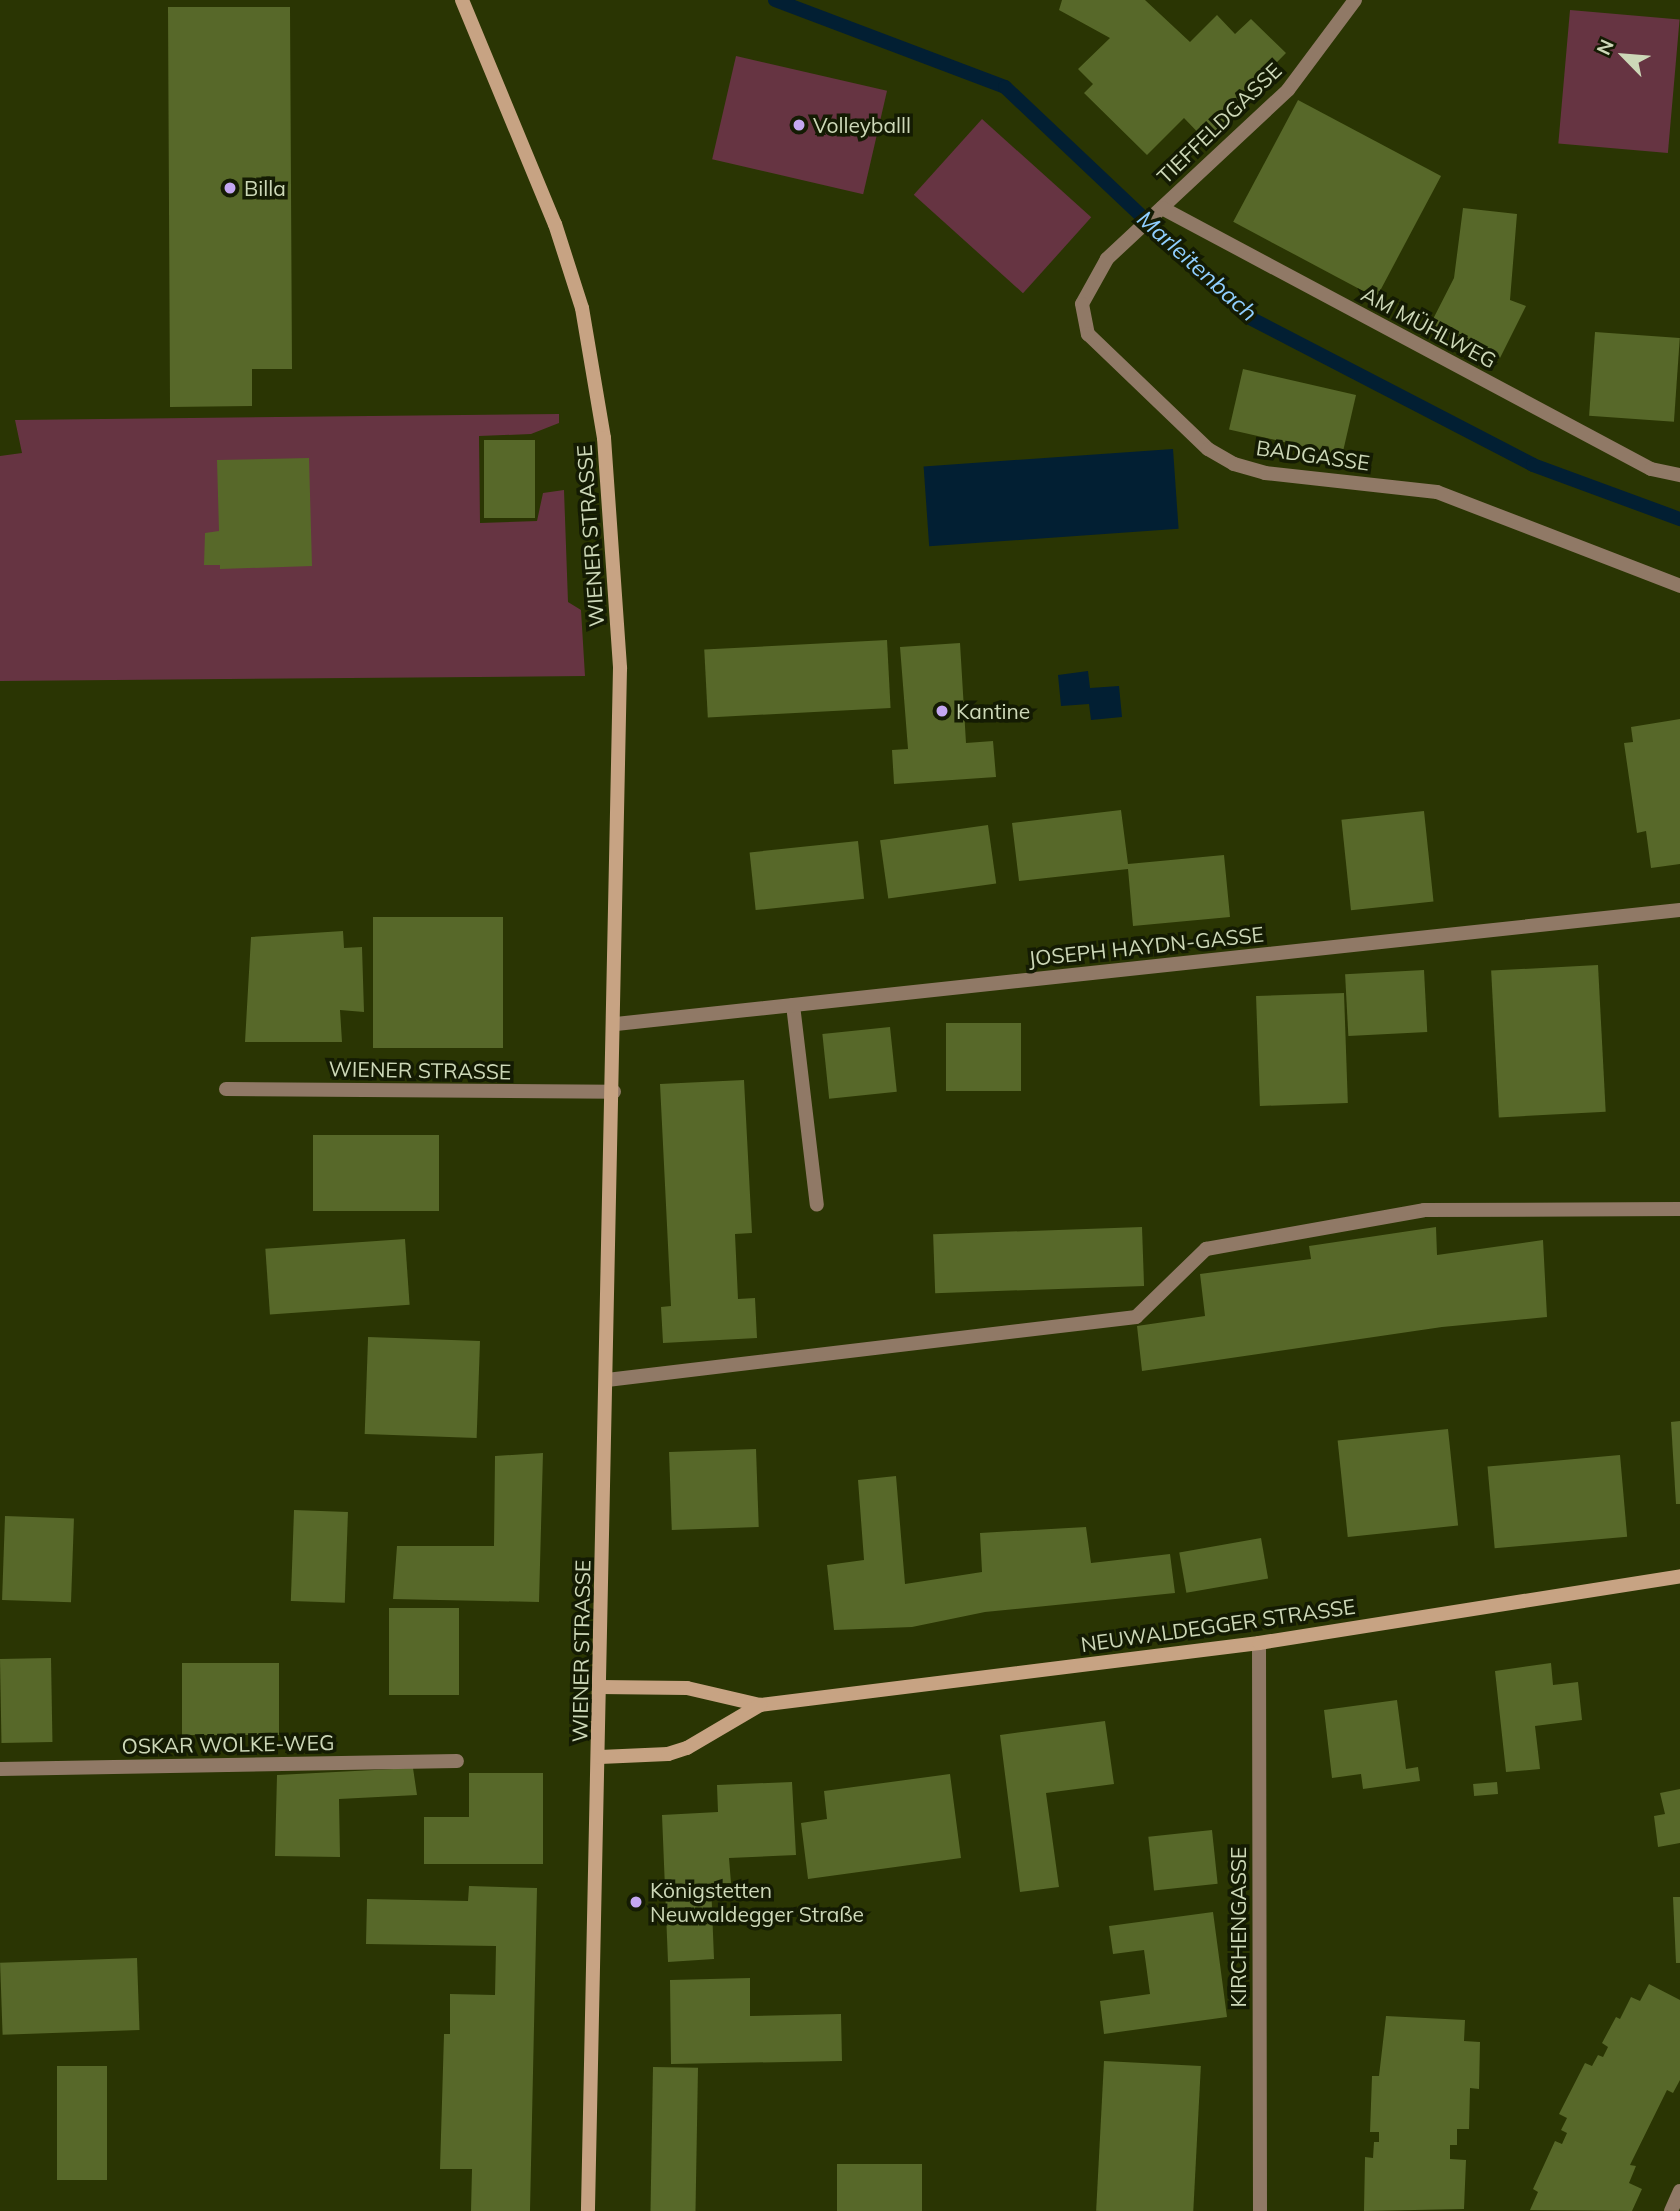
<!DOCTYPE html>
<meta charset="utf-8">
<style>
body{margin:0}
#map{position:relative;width:1680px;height:2211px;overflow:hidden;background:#2a3503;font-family:Mulish,sans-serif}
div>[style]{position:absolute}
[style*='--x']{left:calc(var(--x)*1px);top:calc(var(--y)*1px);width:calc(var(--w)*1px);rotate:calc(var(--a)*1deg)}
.green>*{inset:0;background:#663442;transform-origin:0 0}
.water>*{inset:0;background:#021f33;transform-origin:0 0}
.stream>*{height:14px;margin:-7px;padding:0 7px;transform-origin:7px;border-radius:7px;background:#021f33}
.building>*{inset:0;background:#576829;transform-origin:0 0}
.service>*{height:14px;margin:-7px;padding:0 7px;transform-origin:7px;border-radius:7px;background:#907966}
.minor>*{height:14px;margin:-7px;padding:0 7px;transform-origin:7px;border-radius:7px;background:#907966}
.secondary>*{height:14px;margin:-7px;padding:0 7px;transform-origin:7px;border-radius:7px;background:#c7a383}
.dots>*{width:19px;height:19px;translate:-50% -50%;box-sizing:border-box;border:4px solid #141b03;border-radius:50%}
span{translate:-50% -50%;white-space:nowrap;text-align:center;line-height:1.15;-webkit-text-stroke:7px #141b03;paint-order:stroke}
.street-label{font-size:21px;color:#cdd8b8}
.poi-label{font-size:21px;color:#cdd8b8}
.left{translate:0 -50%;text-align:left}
.water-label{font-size:23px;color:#90cfff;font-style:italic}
.north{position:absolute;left:1589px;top:21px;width:70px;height:70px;-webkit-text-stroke:5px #141b03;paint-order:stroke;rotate:295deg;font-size:19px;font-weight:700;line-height:28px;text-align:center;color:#cdd8b8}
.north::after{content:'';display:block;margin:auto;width:24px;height:32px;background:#cdd8b8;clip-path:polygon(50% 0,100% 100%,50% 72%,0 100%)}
</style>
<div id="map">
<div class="green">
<i style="left:1570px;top:10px;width:110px;height:134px;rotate:5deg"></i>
<i style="left:736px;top:56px;width:155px;height:106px;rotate:13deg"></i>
<i style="left:982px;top:119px;width:147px;height:102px;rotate:42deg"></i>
<i style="clip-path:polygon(559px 414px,559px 423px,531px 434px,479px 436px,480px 523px,537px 521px,543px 493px,564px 490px,568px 602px,581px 610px,585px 676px,0 681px,0 456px,22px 453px,15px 420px)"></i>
</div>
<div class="water">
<i style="left:1173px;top:449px;width:80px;height:250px;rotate:86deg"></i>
<i style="clip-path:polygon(1088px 671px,1090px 688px,1119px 686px,1122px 717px,1091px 720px,1089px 704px,1061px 706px,1058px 675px)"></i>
</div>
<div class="stream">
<i style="--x:775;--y:0;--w:246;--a:20.7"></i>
<i style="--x:1005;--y:87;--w:335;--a:43.4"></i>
<i style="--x:1248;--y:317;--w:321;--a:27.4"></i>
<i style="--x:1533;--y:465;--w:157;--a:20.2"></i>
</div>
<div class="building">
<i style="clip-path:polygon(1062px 0,1145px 0,1190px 42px,1217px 15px,1235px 34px,1251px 19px,1286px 53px,1230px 110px,1236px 115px,1208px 143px,1184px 118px,1147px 155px,1084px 93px,1093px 84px,1078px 69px,1110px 38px,1059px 10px)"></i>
<i style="clip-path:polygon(168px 7px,290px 7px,292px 369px,252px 369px,252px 406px,170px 407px)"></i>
<i style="left:1298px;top:100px;width:162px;height:138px;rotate:28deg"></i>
<i style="clip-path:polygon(1463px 208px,1517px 214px,1510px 300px,1526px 306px,1500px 358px,1430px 325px,1454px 278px)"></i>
<i style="left:1595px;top:332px;width:85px;height:84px;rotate:4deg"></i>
<i style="left:1243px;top:369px;width:116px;height:62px;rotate:13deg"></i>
<i style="left:484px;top:440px;width:51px;height:78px"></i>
<i style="clip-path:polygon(309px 458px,312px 566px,220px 569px,220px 565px,204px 565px,205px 533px,219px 531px,217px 460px)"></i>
<i style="left:887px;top:640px;width:68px;height:183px;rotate:87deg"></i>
<i style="clip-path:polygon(960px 643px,966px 743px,993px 741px,996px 777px,894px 784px,892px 750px,908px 749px,900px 647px)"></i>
<i style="clip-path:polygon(1680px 719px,1680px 864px,1651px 868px,1646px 831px,1637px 833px,1624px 743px,1633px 742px,1631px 727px)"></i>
<i style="clip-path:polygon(1121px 810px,1128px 864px,1224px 855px,1230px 917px,1133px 926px,1128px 869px,1019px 881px,1012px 823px)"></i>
<i style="left:1424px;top:811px;width:91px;height:83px;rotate:84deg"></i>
<i style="left:988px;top:825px;width:59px;height:109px;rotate:82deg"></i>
<i style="left:858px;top:841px;width:58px;height:109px;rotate:84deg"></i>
<i style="left:503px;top:917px;width:131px;height:130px;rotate:90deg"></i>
<i style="clip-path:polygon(343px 931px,344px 948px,362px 947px,364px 1012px,340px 1010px,342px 1042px,245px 1042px,251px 937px)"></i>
<i style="left:1598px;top:965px;width:147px;height:107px;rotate:87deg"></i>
<i style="left:1424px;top:970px;width:62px;height:79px;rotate:87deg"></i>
<i style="left:1344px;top:993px;width:110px;height:88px;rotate:88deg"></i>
<i style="left:946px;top:1023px;width:75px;height:68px"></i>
<i style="left:890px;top:1027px;width:65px;height:68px;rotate:84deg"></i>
<i style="clip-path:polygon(744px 1080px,752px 1233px,735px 1234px,738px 1299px,755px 1298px,757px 1338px,663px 1343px,661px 1307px,671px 1306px,660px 1084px)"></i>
<i style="left:439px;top:1135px;width:76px;height:126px;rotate:90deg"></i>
<i style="left:1142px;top:1227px;width:59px;height:209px;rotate:88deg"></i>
<i style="clip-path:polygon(1436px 1227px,1437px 1255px,1543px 1240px,1547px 1317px,1442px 1327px,1142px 1371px,1137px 1326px,1205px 1316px,1200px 1274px,1311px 1259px,1309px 1246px)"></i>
<i style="left:405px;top:1239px;width:66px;height:140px;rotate:86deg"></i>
<i style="left:480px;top:1341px;width:97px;height:112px;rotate:92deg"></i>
<i style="clip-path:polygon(1680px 1421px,1680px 1504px,1676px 1504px,1671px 1422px)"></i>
<i style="left:1448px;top:1429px;width:97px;height:111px;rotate:84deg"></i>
<i style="left:756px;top:1449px;width:78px;height:87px;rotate:88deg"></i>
<i style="clip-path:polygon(543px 1453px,539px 1602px,393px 1599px,397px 1546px,494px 1546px,495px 1456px)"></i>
<i style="left:1620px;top:1455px;width:82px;height:133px;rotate:85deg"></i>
<i style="clip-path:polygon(896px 1476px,905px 1584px,982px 1572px,980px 1533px,1086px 1527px,1091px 1563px,1170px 1554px,1175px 1593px,985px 1612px,912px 1627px,834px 1630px,827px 1565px,864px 1560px,858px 1480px)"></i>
<i style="left:294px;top:1510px;width:54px;height:91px;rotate:2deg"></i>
<i style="left:5px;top:1516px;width:69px;height:84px;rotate:2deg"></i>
<i style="left:1261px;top:1538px;width:41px;height:83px;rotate:80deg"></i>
<i style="left:389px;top:1608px;width:70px;height:87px"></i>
<i style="left:51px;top:1658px;width:84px;height:51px;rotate:89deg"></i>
<i style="left:182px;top:1663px;width:97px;height:72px"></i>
<i style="clip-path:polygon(1551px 1663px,1553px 1685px,1578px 1682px,1582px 1720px,1535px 1726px,1540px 1769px,1506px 1772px,1495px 1671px)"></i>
<i style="clip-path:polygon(1397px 1700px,1406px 1769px,1418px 1767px,1420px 1781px,1363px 1789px,1361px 1774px,1332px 1778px,1324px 1710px)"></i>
<i style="clip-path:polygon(1105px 1721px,1114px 1784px,1046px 1793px,1059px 1887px,1020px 1892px,1000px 1735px)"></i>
<i style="clip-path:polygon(413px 1768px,417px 1795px,339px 1799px,340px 1857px,275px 1856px,277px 1775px)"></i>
<i style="clip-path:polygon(469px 1773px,543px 1773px,543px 1864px,424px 1864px,424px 1817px,469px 1817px)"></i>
<i style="clip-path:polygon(950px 1774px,961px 1858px,808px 1879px,801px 1823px,827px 1819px,824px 1791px)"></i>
<i style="clip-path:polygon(792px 1782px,796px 1855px,729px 1858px,731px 1883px,711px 1883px,714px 1959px,668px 1962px,662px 1815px,718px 1812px,717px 1785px)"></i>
<i style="left:1497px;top:1782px;width:12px;height:24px;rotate:85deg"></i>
<i style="clip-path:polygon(1680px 1789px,1680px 1843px,1658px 1847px,1654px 1816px,1665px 1814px,1660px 1793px)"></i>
<i style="left:1212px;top:1830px;width:54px;height:64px;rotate:84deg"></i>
<i style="clip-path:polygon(469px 1886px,537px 1888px,530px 2211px,471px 2211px,472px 2169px,440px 2169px,444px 2034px,450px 2034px,450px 1994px,495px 1995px,496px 1946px,366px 1944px,367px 1899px,468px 1901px)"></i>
<i style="clip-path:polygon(1673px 1897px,1680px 1897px,1680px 1963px,1676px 1963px)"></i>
<i style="clip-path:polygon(1213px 1912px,1227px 2017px,1104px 2034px,1100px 2001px,1150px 1994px,1144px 1950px,1113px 1954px,1109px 1926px)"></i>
<i style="left:137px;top:1958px;width:72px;height:137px;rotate:88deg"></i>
<i style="clip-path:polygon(750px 1978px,750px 2016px,841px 2014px,842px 2061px,671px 2064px,670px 1980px)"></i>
<i style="clip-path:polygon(1649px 1984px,1680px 2000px,1680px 2080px,1673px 2093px,1667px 2090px,1630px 2165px,1636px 2166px,1629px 2183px,1642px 2189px,1632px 2211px,1530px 2210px,1538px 2192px,1533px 2189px,1555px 2141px,1562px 2144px,1567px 2133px,1561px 2130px,1567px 2118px,1559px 2114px,1585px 2063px,1592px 2066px,1598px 2055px,1603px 2057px,1608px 2047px,1602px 2043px,1616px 2017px,1620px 2019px,1631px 1997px,1640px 2001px)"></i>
<i style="clip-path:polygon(1386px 2016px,1465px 2020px,1464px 2041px,1480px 2042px,1479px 2089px,1470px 2088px,1469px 2129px,1457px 2129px,1457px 2145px,1450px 2145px,1450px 2159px,1466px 2160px,1464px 2209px,1364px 2211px,1365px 2157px,1373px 2158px,1374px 2142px,1379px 2142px,1379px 2132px,1370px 2132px,1372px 2076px,1379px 2076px)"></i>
<i style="left:1104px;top:2061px;width:97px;height:150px;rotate:3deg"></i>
<i style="left:57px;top:2066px;width:50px;height:114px"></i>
<i style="left:653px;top:2067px;width:45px;height:144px;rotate:1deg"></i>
<i style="left:837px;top:2164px;width:85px;height:47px"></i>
</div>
<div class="service">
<i style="--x:793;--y:1005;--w:201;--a:83.2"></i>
<i style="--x:607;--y:1380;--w:533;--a:-6.79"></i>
<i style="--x:1136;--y:1317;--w:98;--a:-44.2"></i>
<i style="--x:1206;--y:1249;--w:221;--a:-10.1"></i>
<i style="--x:1424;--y:1210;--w:256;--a:-0.2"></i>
</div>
<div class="minor">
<i style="--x:1355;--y:0;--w:112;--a:126.7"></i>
<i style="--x:1288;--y:90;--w:248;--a:137"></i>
<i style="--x:1107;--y:259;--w:51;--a:119.1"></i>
<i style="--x:1082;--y:304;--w:31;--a:79"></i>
<i style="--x:1088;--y:334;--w:166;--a:43.8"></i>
<i style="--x:1208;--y:449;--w:30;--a:30"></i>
<i style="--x:1234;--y:464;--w:32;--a:16"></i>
<i style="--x:1265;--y:473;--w:173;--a:6.3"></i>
<i style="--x:1437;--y:492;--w:261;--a:21.1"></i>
<i style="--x:1162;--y:208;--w:554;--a:28.09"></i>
<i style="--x:1651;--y:469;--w:30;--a:12"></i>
<i style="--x:616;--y:1024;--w:1070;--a:-6.12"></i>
<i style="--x:226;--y:1089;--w:388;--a:0.4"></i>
<i style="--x:1259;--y:1643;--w:568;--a:89.9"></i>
<i style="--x:0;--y:1769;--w:457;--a:-1"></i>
<i style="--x:1671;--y:2211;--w:22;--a:-66"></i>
</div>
<div class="secondary">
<i style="--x:462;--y:0;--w:243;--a:67.5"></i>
<i style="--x:555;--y:224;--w:88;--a:72.2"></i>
<i style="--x:582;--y:308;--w:132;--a:80.4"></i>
<i style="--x:604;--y:438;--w:231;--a:86"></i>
<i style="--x:620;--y:668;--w:1543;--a:91.19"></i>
<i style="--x:600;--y:1687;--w:87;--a:0.7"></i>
<i style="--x:687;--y:1688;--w:75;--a:13.1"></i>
<i style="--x:760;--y:1705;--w:503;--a:-7.08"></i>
<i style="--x:1259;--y:1643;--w:426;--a:-9"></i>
<i style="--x:600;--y:1757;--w:68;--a:-2.5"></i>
<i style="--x:668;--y:1754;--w:20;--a:-18"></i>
<i style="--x:687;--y:1748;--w:85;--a:-30.5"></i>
</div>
<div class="dots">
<i style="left:799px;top:125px;background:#c4a7f1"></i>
<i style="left:230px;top:188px;background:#c4a7f1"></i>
<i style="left:942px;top:711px;background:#c4a7f1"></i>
<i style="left:636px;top:1902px;background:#c4a7f1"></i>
</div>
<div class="street-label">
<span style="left:1219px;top:123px;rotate:-44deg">TIEFFELDGASSE</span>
<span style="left:1429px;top:327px;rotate:28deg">AM MÜHLWEG</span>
<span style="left:1313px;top:455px;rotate:8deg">BADGASSE</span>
<span style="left:590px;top:536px;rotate:-94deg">WIENER STRASSE</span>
<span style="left:1146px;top:946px;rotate:-6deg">JOSEPH HAYDN-GASSE</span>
<span style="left:420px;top:1070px;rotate:1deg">WIENER STRASSE</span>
<span style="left:1218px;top:1625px;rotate:-8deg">NEUWALDEGGER STRASSE</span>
<span style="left:581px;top:1651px;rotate:-89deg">WIENER STRASSE</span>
<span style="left:228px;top:1744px;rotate:-1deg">OSKAR WOLKE-WEG</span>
<span style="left:1238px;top:1927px;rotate:-90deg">KIRCHENGASSE</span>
</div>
<div class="poi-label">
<span class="left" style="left:813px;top:125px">Volleyballl</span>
<span class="left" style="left:244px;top:188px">Billa</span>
<span class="left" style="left:956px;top:711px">Kantine</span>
<span class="left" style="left:650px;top:1902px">Königstetten<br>Neuwaldegger Straße</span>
</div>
<div class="water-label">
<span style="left:1197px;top:266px;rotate:42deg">Marleitenbach</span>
</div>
<div class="north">N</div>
</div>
